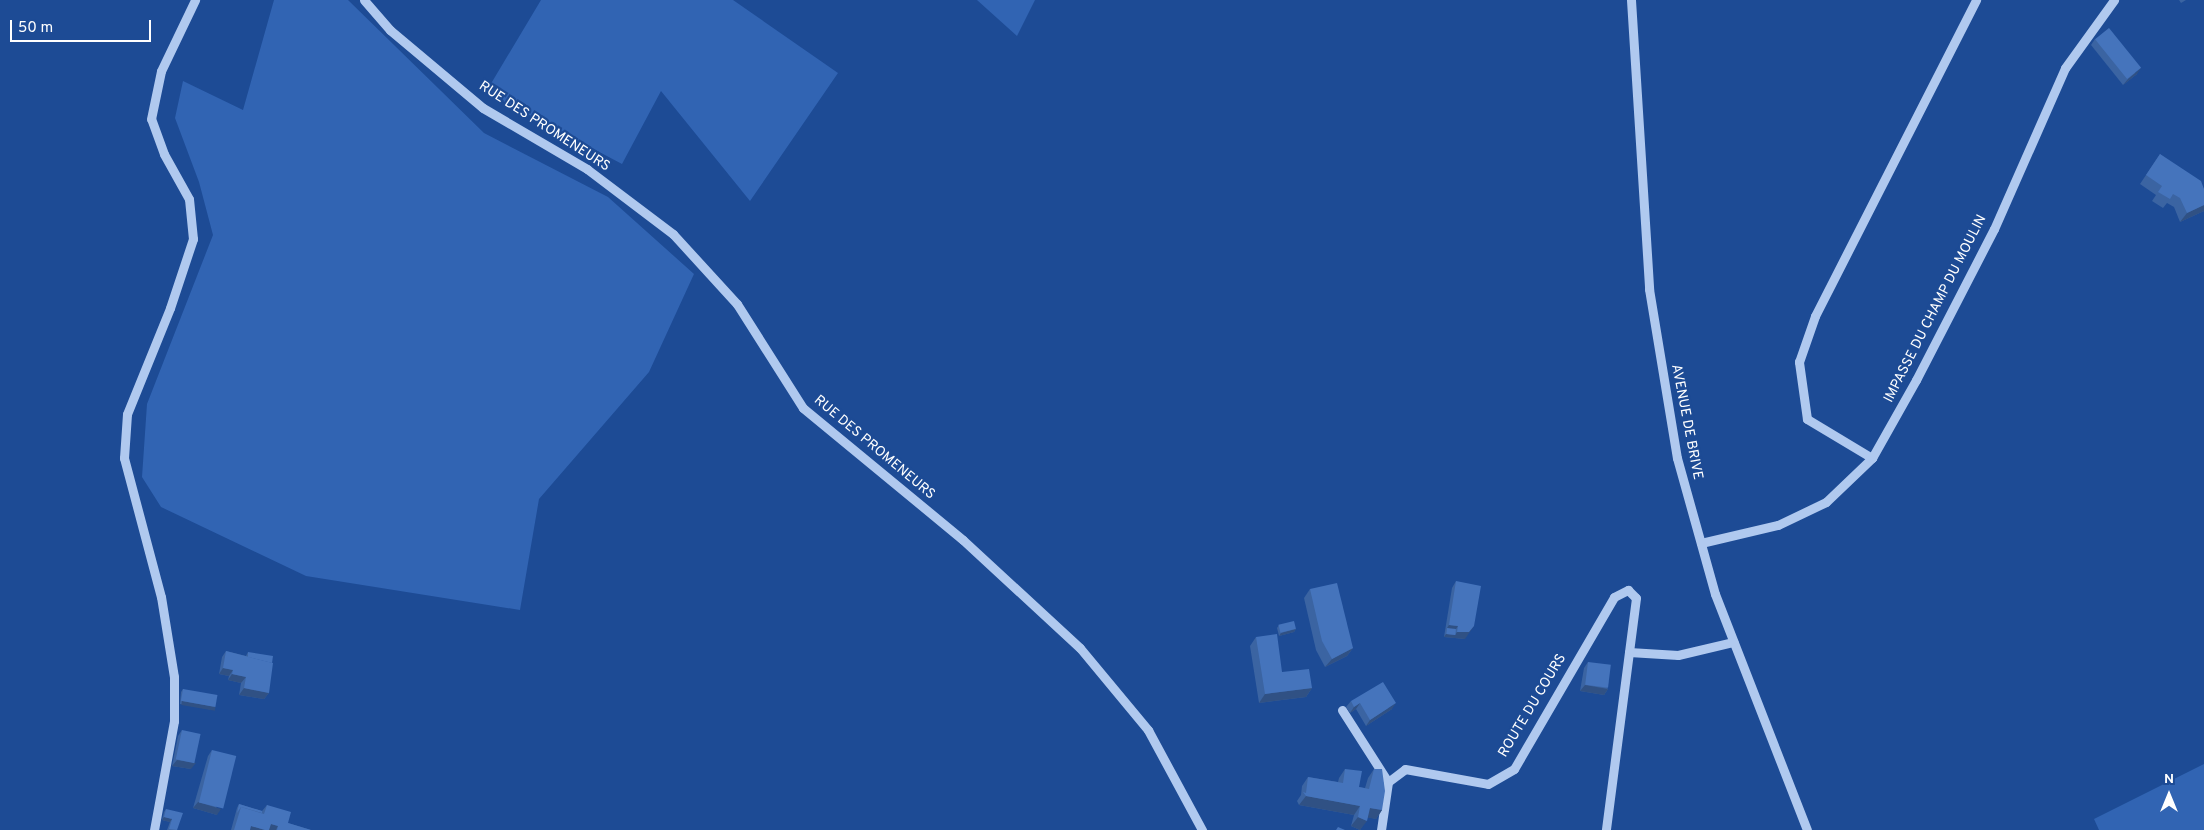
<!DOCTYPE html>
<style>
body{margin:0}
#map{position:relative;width:2204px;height:830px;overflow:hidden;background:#1d4b95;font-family:Overpass,sans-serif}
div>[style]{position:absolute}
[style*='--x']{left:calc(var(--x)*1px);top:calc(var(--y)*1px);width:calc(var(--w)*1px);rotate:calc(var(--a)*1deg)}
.green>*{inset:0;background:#3164b3}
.minor>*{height:9px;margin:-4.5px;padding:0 4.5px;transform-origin:4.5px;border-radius:4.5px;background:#b0c9ef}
.wall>*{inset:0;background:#3b64a2}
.shaded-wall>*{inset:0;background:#305184;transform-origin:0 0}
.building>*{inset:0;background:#4574bc;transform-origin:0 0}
span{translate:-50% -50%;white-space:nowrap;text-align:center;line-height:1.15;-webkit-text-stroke:4.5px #1d4b95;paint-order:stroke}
.street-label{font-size:14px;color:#fff}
.north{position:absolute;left:2144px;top:770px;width:50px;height:50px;-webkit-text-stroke:4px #1d4b95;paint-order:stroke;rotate:0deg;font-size:14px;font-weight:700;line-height:20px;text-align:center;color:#fff}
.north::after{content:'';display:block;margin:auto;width:18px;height:22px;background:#fff;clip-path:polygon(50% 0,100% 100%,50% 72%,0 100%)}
.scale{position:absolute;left:10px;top:20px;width:141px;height:22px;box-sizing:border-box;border:2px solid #fff;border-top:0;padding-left:6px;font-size:15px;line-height:18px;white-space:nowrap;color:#fff;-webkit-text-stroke:4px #1d4b95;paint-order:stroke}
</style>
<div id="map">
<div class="green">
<i style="clip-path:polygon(274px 0,348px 0,484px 133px,608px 197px,694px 274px,649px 372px,539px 499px,520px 610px,306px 576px,161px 507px,142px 477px,147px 404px,213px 235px,199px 182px,175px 118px,183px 81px,243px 110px)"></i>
<i style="clip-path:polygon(541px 0,733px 0,838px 73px,750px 201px,661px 91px,622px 164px,486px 92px)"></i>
<i style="clip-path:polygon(977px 0,1035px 0,1017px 36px)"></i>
<i style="clip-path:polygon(2204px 764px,2204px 830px,2099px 830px,2094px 819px)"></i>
</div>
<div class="minor">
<i style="--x:364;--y:0;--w:40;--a:49"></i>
<i style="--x:390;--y:30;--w:121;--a:40"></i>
<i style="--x:483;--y:108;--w:121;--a:30.4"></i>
<i style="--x:587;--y:169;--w:108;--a:37.1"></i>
<i style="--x:673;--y:234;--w:95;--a:47.6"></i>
<i style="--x:737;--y:304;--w:123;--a:57.6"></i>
<i style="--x:803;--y:408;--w:207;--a:39.5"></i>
<i style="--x:963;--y:540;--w:159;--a:42.7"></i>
<i style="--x:1080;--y:648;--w:107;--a:50.3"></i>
<i style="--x:1148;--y:730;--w:114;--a:61.6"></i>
<i style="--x:1631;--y:0;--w:290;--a:86.4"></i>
<i style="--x:1649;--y:289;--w:171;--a:80.6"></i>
<i style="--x:1677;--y:458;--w:141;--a:74.4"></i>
<i style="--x:1715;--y:594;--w:253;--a:68.7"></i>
<i style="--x:1872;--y:458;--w:76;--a:-149"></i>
<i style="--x:1807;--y:419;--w:58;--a:-98"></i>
<i style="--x:1799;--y:362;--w:49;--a:-70.8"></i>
<i style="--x:1815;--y:316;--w:355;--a:-63"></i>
<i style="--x:1701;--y:543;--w:79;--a:-13.2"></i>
<i style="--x:1778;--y:525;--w:53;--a:-25.6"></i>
<i style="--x:1826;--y:502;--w:64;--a:-43.7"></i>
<i style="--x:1872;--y:458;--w:90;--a:-60.6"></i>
<i style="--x:1916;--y:380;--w:170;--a:-62.7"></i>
<i style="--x:1994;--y:229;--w:176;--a:-66.2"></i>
<i style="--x:2065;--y:68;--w:84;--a:-54.2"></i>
<i style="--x:1629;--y:652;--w:49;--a:3.5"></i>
<i style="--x:1678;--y:655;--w:57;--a:-13.3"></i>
<i style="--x:1342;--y:710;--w:85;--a:57.4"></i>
<i style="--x:154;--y:830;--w:111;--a:-79.6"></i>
<i style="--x:174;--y:721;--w:44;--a:-90"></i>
<i style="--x:174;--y:677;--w:81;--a:-99.2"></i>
<i style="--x:161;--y:597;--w:144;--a:-104.9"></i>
<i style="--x:124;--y:458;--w:44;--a:-86.1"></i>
<i style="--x:127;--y:414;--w:114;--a:-67.9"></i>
<i style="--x:170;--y:308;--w:73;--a:-71.6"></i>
<i style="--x:193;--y:239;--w:40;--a:-95.7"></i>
<i style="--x:189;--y:199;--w:51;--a:-119.1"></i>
<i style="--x:164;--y:154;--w:37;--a:-110"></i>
<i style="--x:151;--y:119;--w:49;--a:-78.2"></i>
<i style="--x:161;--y:71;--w:79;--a:-64.4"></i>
<i style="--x:1381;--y:830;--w:49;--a:-81.7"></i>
<i style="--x:1388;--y:782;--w:21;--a:-37"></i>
<i style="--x:1405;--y:769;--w:84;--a:10.2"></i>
<i style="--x:1488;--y:784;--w:30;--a:-30"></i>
<i style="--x:1514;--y:769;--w:199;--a:-59.8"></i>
<i style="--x:1614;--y:597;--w:16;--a:-27"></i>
<i style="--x:1628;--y:590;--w:11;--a:45"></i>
<i style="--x:1636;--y:598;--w:234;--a:97.4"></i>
</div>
<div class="wall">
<i style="clip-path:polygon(2179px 0,2186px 0,2181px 3px)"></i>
<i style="clip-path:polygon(2095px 39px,2137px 74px,2123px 85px,2091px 45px)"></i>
<i style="clip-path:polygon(2160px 154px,2204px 189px,2204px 211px,2180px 222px,2174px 207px,2167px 203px,2163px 208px,2152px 201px,2156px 195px,2140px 184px)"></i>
<i style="clip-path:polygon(1456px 581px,1465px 639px,1444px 637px,1452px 588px)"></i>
<i style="clip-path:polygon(1310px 589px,1353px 648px,1347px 656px,1325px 667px,1316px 650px,1304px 598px)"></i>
<i style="clip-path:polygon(1279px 625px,1296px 629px,1294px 632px,1279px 636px,1277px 628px)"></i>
<i style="clip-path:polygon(1256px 637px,1282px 672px,1312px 688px,1306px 697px,1259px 703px,1250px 646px)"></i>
<i style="clip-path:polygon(226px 651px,246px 656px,248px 652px,269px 693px,264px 699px,239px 695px,241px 683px,228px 680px,229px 676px,219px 674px,222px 657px)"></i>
<i style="clip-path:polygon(1588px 662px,1608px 689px,1604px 695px,1580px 691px,1584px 668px)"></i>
<i style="clip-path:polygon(183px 689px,215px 707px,213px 710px,180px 704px,181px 692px)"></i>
<i style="clip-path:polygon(1351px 701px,1392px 709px,1366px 726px,1356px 709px,1350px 713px,1346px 707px)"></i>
<i style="clip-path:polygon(182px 730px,191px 769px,172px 766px,178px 736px)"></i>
<i style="clip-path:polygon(212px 750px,217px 815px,193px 808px,208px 756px)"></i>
<i style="clip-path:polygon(1345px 769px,1359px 787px,1365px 788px,1368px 778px,1374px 769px,1382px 810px,1376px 819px,1368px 817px,1360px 830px,1351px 826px,1354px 815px,1299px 805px,1297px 801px,1301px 795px,1302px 786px,1308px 777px,1338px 782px,1339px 778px)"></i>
<i style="clip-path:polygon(239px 804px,262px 811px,267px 805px,288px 823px,311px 830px,231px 830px,237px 808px)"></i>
<i style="clip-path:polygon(166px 809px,177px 830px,167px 830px,170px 822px,162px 820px,164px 812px)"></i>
</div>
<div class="shaded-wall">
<i style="clip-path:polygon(2141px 68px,2137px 74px,2123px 85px,2128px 79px)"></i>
<i style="clip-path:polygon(2204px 205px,2204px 211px,2180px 222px,2187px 213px)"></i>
<i style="clip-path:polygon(1449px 625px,1458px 626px,1454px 632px,1447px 628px)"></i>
<i style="clip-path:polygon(1474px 626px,1465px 639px,1444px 637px,1446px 634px,1455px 635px,1457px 632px)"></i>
<i style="clip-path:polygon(1296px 629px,1294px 632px,1279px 636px,1281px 633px)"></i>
<i style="clip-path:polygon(1353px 648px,1347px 656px,1325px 667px,1332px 659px)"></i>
<i style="clip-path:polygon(223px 668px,233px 670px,229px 676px,219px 674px)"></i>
<i style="clip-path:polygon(232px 674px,246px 677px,241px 683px,228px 680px)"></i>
<i style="clip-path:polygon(1585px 685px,1608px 689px,1604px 695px,1580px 691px)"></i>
<i style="clip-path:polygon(244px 688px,269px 693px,264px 699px,239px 695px)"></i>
<i style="clip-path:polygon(1312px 688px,1306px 697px,1259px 703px,1265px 694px)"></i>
<i style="left:182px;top:701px;width:34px;height:4px;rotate:10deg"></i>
<i style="clip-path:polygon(1360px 703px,1356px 709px,1350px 713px,1354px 707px)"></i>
<i style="clip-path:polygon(1396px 703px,1392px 709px,1366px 726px,1370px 720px)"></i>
<i style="clip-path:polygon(177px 760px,196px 763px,191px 769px,172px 766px)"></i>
<i style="clip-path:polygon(1306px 796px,1360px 806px,1354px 815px,1299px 805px)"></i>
<i style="clip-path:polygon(198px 802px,221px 809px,217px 815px,193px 808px)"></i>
<i style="clip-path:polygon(1370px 808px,1382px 810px,1376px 819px,1364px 817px)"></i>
<i style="clip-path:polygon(164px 817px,172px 819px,170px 822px,162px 820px)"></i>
<i style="clip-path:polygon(1358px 817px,1367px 821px,1360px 830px,1351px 826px)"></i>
<i style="clip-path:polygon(271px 824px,278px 826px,276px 830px,266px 830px)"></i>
<i style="clip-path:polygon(251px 826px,265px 830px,248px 830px)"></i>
</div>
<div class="building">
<i style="left:2109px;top:28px;width:51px;height:18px;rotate:51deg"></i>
<i style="clip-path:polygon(2160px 154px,2201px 181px,2204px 189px,2204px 205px,2187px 213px,2180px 198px,2173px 194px,2170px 199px,2158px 192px,2162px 186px,2146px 175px)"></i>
<i style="clip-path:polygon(1456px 581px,1481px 586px,1474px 626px,1469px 632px,1457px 632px,1458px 626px,1449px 625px)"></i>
<i style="clip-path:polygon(1337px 583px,1353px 648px,1332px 659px,1322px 641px,1310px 589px)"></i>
<i style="left:1294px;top:621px;width:8px;height:16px;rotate:76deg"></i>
<i style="left:1447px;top:628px;width:9px;height:6px;rotate:6deg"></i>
<i style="clip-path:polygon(1277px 634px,1282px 672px,1309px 669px,1312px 688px,1265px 694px,1256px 637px)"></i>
<i style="clip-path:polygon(226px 651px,273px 663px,269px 693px,244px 688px,246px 677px,232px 674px,233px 670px,223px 668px)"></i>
<i style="clip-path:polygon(248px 652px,273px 656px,272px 663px,248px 657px)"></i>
<i style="left:1588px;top:662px;width:23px;height:23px;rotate:7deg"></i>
<i style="clip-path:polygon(1383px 682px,1396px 703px,1370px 720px,1360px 703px,1354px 707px,1351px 701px)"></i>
<i style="left:183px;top:689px;width:35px;height:12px;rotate:10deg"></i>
<i style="left:182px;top:730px;width:19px;height:30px;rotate:12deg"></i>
<i style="left:212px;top:750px;width:25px;height:54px;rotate:14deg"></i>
<i style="clip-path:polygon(1345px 769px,1362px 771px,1359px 787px,1369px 789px,1374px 769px,1382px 769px,1385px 791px,1382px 810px,1370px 808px,1367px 821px,1358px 817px,1360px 806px,1306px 796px,1303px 792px,1306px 793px,1308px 777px,1343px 783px)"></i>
<i style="clip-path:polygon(239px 804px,262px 811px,262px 813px,241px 807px,237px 813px)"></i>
<i style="clip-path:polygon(267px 805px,291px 812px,288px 823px,311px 830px,277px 830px,278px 826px,271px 824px,269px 830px,265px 830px,251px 826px,250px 830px,234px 830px,241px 807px,264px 814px)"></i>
<i style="clip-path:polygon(166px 809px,183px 813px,177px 830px,169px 829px,172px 819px,164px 817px)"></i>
<i style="clip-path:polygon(1338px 827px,1345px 830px,1336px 830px)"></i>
</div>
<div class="street-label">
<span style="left:544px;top:127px;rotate:33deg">RUE DES PROMENEURS</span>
<span style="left:1936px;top:309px;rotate:-63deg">IMPASSE DU CHAMP DU MOULIN</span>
<span style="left:1686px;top:422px;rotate:79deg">AVENUE DE BRIVE</span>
<span style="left:874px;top:448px;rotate:40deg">RUE DES PROMENEURS</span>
<span style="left:1533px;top:706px;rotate:-59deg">ROUTE DU COURS</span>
</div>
<div class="north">N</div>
<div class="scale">50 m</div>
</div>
